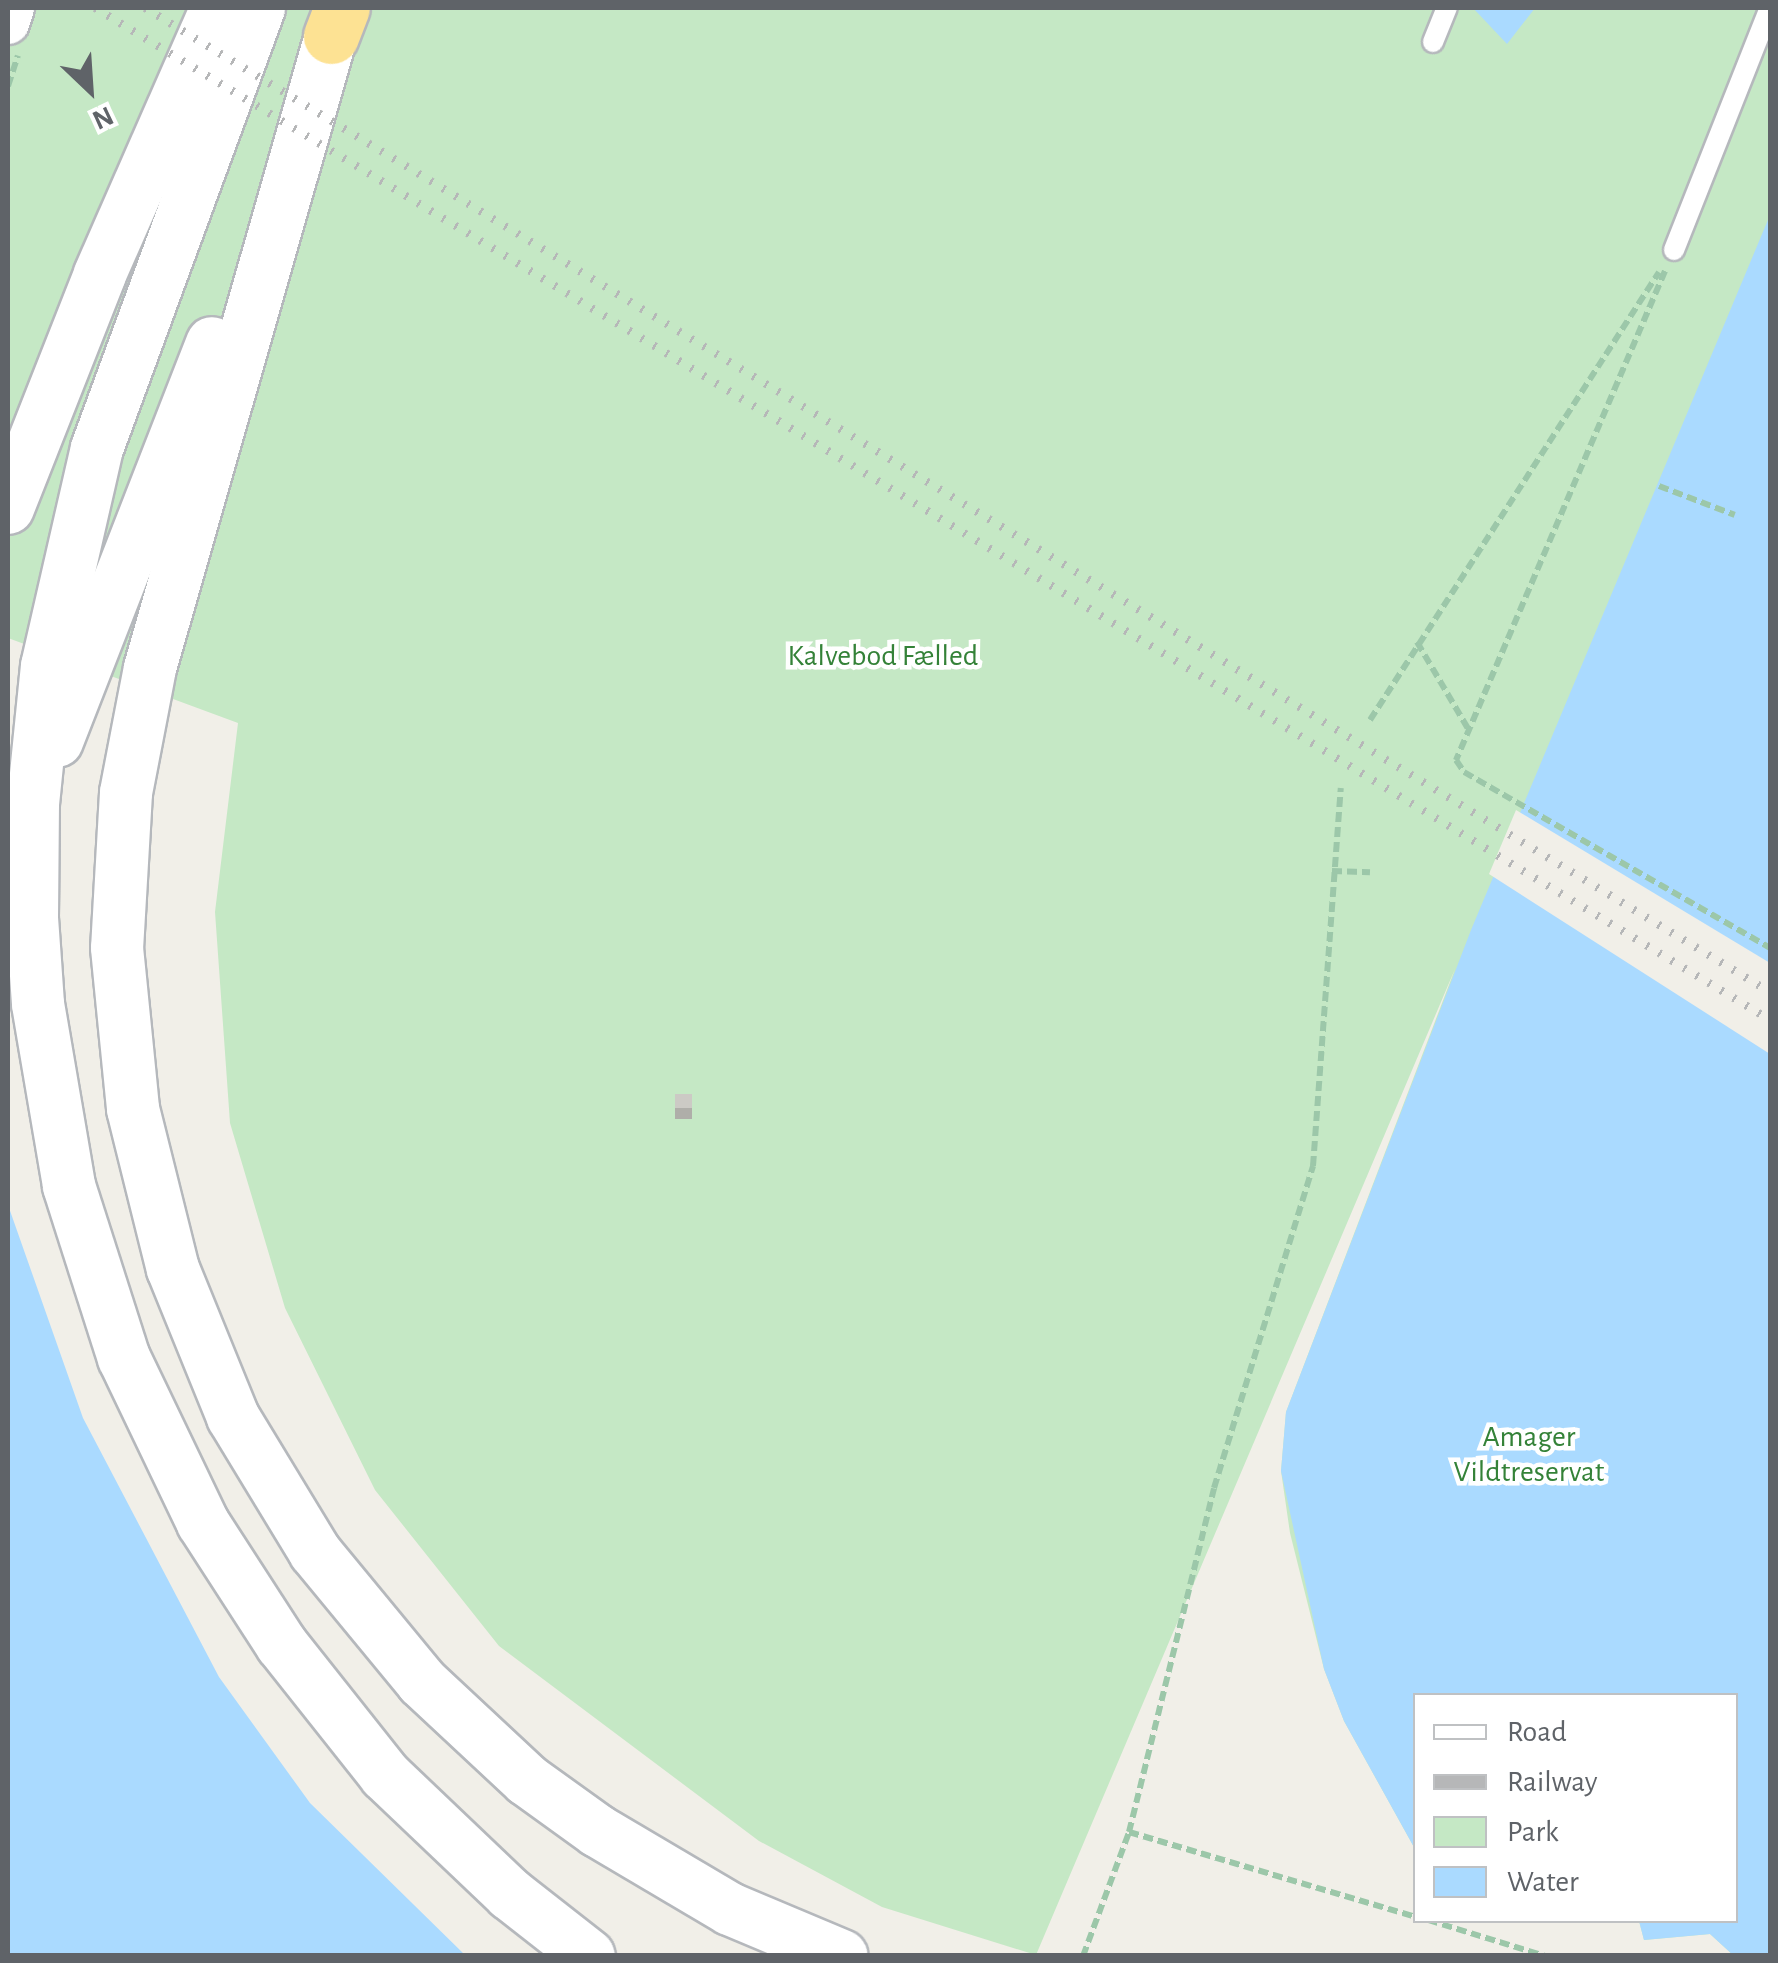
<!DOCTYPE html>
<meta charset="utf-8">
<style>
body{margin:0}
#map{position:relative;width:1778px;height:1963px;overflow:hidden;background:#f1efe8;font-family:"Alegreya Sans",sans-serif}
div>[style]{position:absolute}
[style*='--x']{left:calc(var(--x)*1px);top:calc(var(--y)*1px);width:calc(var(--w)*1px);rotate:calc(var(--a)*1deg)}
.green>*{inset:0;background:#c5e8c5}
.water>*{inset:0;background:#aadaff}
.pier>*{inset:0;background:#f1efe8}
.path>*{height:6px;margin-top:-3px;transform-origin:0;background:repeating-linear-gradient(90deg,#9cc7a9 0 10px,transparent 0 15px)}
.roads{filter:drop-shadow(2px 0 #b5b8bc) drop-shadow(-2px 0 #b5b8bc) drop-shadow(0 2px #b5b8bc) drop-shadow(0 -2px #b5b8bc)}
.service>*{height:20px;margin:-10px;padding:0 10px;transform-origin:10px;border-radius:10px;background:#fff}
.minor>*{height:42px;margin:-21px;padding:0 21px;transform-origin:21px;border-radius:21px;background:#fff}
.tertiary>*{height:52px;margin:-26px;padding:0 26px;transform-origin:26px;border-radius:26px;background:#fff}
.motorway>*{height:55px;margin:-27.5px;padding:0 27.5px;transform-origin:27.5px;border-radius:27.5px;background:#fde293}
.rail>*{height:8px;margin-top:-4px;transform-origin:0;background:repeating-linear-gradient(90deg,#b6b7b8 0 2.5px,transparent 0 14.5px)}
.wall>*{inset:0;background:#afaea9;transform-origin:0 0}
.building>*{inset:0;background:#cccac5;transform-origin:0 0}
span{translate:-50% -50%;white-space:nowrap;text-align:center;line-height:1.15;-webkit-text-stroke:9px #fff;paint-order:stroke}
.park-label{font-size:30px;color:#348238}
.frame{position:absolute;inset:0;border:10px solid #5f6368;pointer-events:none}
.legend{position:absolute;left:1413px;top:1693px;width:325px;height:230px;box-sizing:border-box;background:#fff;border:2px solid #bfc1c3;margin:0;padding:12px 18px;list-style:none;font-size:30px;color:#5f6368}
.legend li{display:flex;align-items:center;gap:20px;height:50px}
.legend b{width:50px;border:2px solid #bfc1c3}
.north{position:absolute;left:40px;top:40px;width:100px;height:100px;-webkit-text-stroke:8px #fff;paint-order:stroke;rotate:155deg;font-size:28px;font-weight:700;line-height:40px;text-align:center;color:#5f6368}
.north::after{content:'';display:block;margin:auto;width:35px;height:45px;background:#5f6368;clip-path:polygon(50% 0,100% 100%,50% 72%,0 100%)}
</style>
<div id="map">
<div class="green">
<i style="clip-path:polygon(8px 8px,1770px 8px,1770px 1955px,1733px 1955px,1710px 1934px,1644px 1940px,1639px 1921px,1736px 1920px,1736px 1696px,1416px 1696px,1415px 1849px,1344px 1721px,1324px 1669px,1290px 1533px,1281px 1471px,1286px 1412px,1455px 969px,1036px 1955px,882px 1907px,759px 1841px,499px 1646px,375px 1490px,285px 1308px,230px 1123px,215px 912px,238px 723px,8px 638px)"></i>
</div>
<div class="water">
<i style="clip-path:polygon(1473px 8px,1535px 8px,1507px 44px)"></i>
<i style="clip-path:polygon(1770px 215px,1770px 1955px,1733px 1955px,1710px 1934px,1644px 1940px,1639px 1921px,1736px 1920px,1736px 1696px,1416px 1696px,1415px 1849px,1344px 1721px,1324px 1669px,1281px 1471px,1286px 1412px,1471px 930px)"></i>
<i style="clip-path:polygon(8px 1205px,83px 1418px,219px 1677px,310px 1803px,465px 1955px,8px 1955px)"></i>
</div>
<div class="pier">
<i style="clip-path:polygon(1516px 810px,1770px 963px,1770px 1054px,1489px 874px)"></i>
</div>
<div class="path">
<i style="--x:8;--y:86;--w:32;--a:-72"></i>
<i style="--x:1665;--y:271;--w:532;--a:113.14"></i>
<i style="--x:1456;--y:760;--w:14;--a:56"></i>
<i style="--x:1464;--y:772;--w:353;--a:29.9"></i>
<i style="--x:1659;--y:486;--w:81;--a:20.9"></i>
<i style="--x:1417;--y:642;--w:104;--a:59.5"></i>
<i style="--x:1370;--y:720;--w:533;--a:-57.17"></i>
<i style="--x:1332;--y:871;--w:38;--a:2"></i>
<i style="--x:1129;--y:1832;--w:299;--a:16.5"></i>
<i style="--x:1428;--y:1920;--w:122;--a:17.1"></i>
<i style="--x:1083;--y:1956;--w:132;--a:-69.6"></i>
<i style="--x:1129;--y:1832;--w:354;--a:-76.1"></i>
<i style="--x:1214;--y:1488;--w:337;--a:-72.9"></i>
<i style="--x:1313;--y:1166;--w:379;--a:-85.8"></i>
</div>
<div class="roads">
<div class="service">
<i style="--x:1433;--y:42;--w:37;--a:-68"></i>
<i style="--x:1674;--y:250;--w:260;--a:-68.4"></i>
</div>
<div class="minor">
<i style="--x:8;--y:23;--w:16;--a:-72"></i>
</div>
<div class="tertiary">
<i style="--x:259;--y:8;--w:469;--a:110.2"></i>
<i style="--x:97;--y:448;--w:224;--a:102.9"></i>
<i style="--x:47;--y:666;--w:138;--a:95.8"></i>
<i style="--x:33;--y:803;--w:115;--a:90.5"></i>
<i style="--x:32;--y:918;--w:86;--a:86"></i>
<i style="--x:38;--y:1004;--w:185;--a:80.3"></i>
<i style="--x:69;--y:1186;--w:181;--a:72.3"></i>
<i style="--x:124;--y:1358;--w:183;--a:64.4"></i>
<i style="--x:203;--y:1523;--w:145;--a:57.1"></i>
<i style="--x:282;--y:1645;--w:166;--a:51.6"></i>
<i style="--x:385;--y:1775;--w:173;--a:43.6"></i>
<i style="--x:510;--y:1894;--w:100;--a:38.1"></i>
<i style="--x:331;--y:36;--w:657;--a:105.98"></i>
<i style="--x:150;--y:668;--w:127;--a:100.9"></i>
<i style="--x:126;--y:793;--w:155;--a:93.3"></i>
<i style="--x:117;--y:948;--w:162;--a:84.3"></i>
<i style="--x:133;--y:1109;--w:165;--a:76"></i>
<i style="--x:173;--y:1269;--w:160;--a:67.9"></i>
<i style="--x:233;--y:1417;--w:158;--a:58.7"></i>
<i style="--x:315;--y:1552;--w:168;--a:50.5"></i>
<i style="--x:422;--y:1682;--w:144;--a:43"></i>
<i style="--x:527;--y:1780;--w:87;--a:35.7"></i>
<i style="--x:598;--y:1831;--w:153;--a:30.6"></i>
<i style="--x:730;--y:1909;--w:121;--a:22.8"></i>
<i style="--x:8;--y:508;--w:251;--a:-68.5"></i>
<i style="--x:100;--y:274;--w:291;--a:-66.3"></i>
<i style="--x:57;--y:741;--w:427;--a:-68.7"></i>
</div>
<div class="motorway">
<i style="--x:331;--y:36;--w:30;--a:-69"></i>
</div>
</div>
<div class="rail">
<i style="--x:95;--y:8;--w:1957;--a:31.14"></i>
<i style="--x:145;--y:8;--w:1900;--a:31.2"></i>
</div>
<div class="wall">
<i style="left:692px;top:1094px;width:25px;height:17px;rotate:90deg"></i>
</div>
<div class="building">
<i style="left:692px;top:1094px;width:14px;height:17px;rotate:90deg"></i>
</div>
<div class="park-label">
<span style="left:883px;top:656px">Kalvebod Fælled</span>
<span style="left:1529px;top:1454px">Amager<br>Vildtreservat</span>
</div>
<div class="frame"></div>
<ul class="legend">
<li><b style="height:12px;background:#fff"></b>Road</li>
<li><b style="height:12px;background:#b6b7b8"></b>Railway</li>
<li><b style="height:28px;background:#c5e8c5"></b>Park</li>
<li><b style="height:28px;background:#aadaff"></b>Water</li>
</ul>
<div class="north">N</div>
</div>
